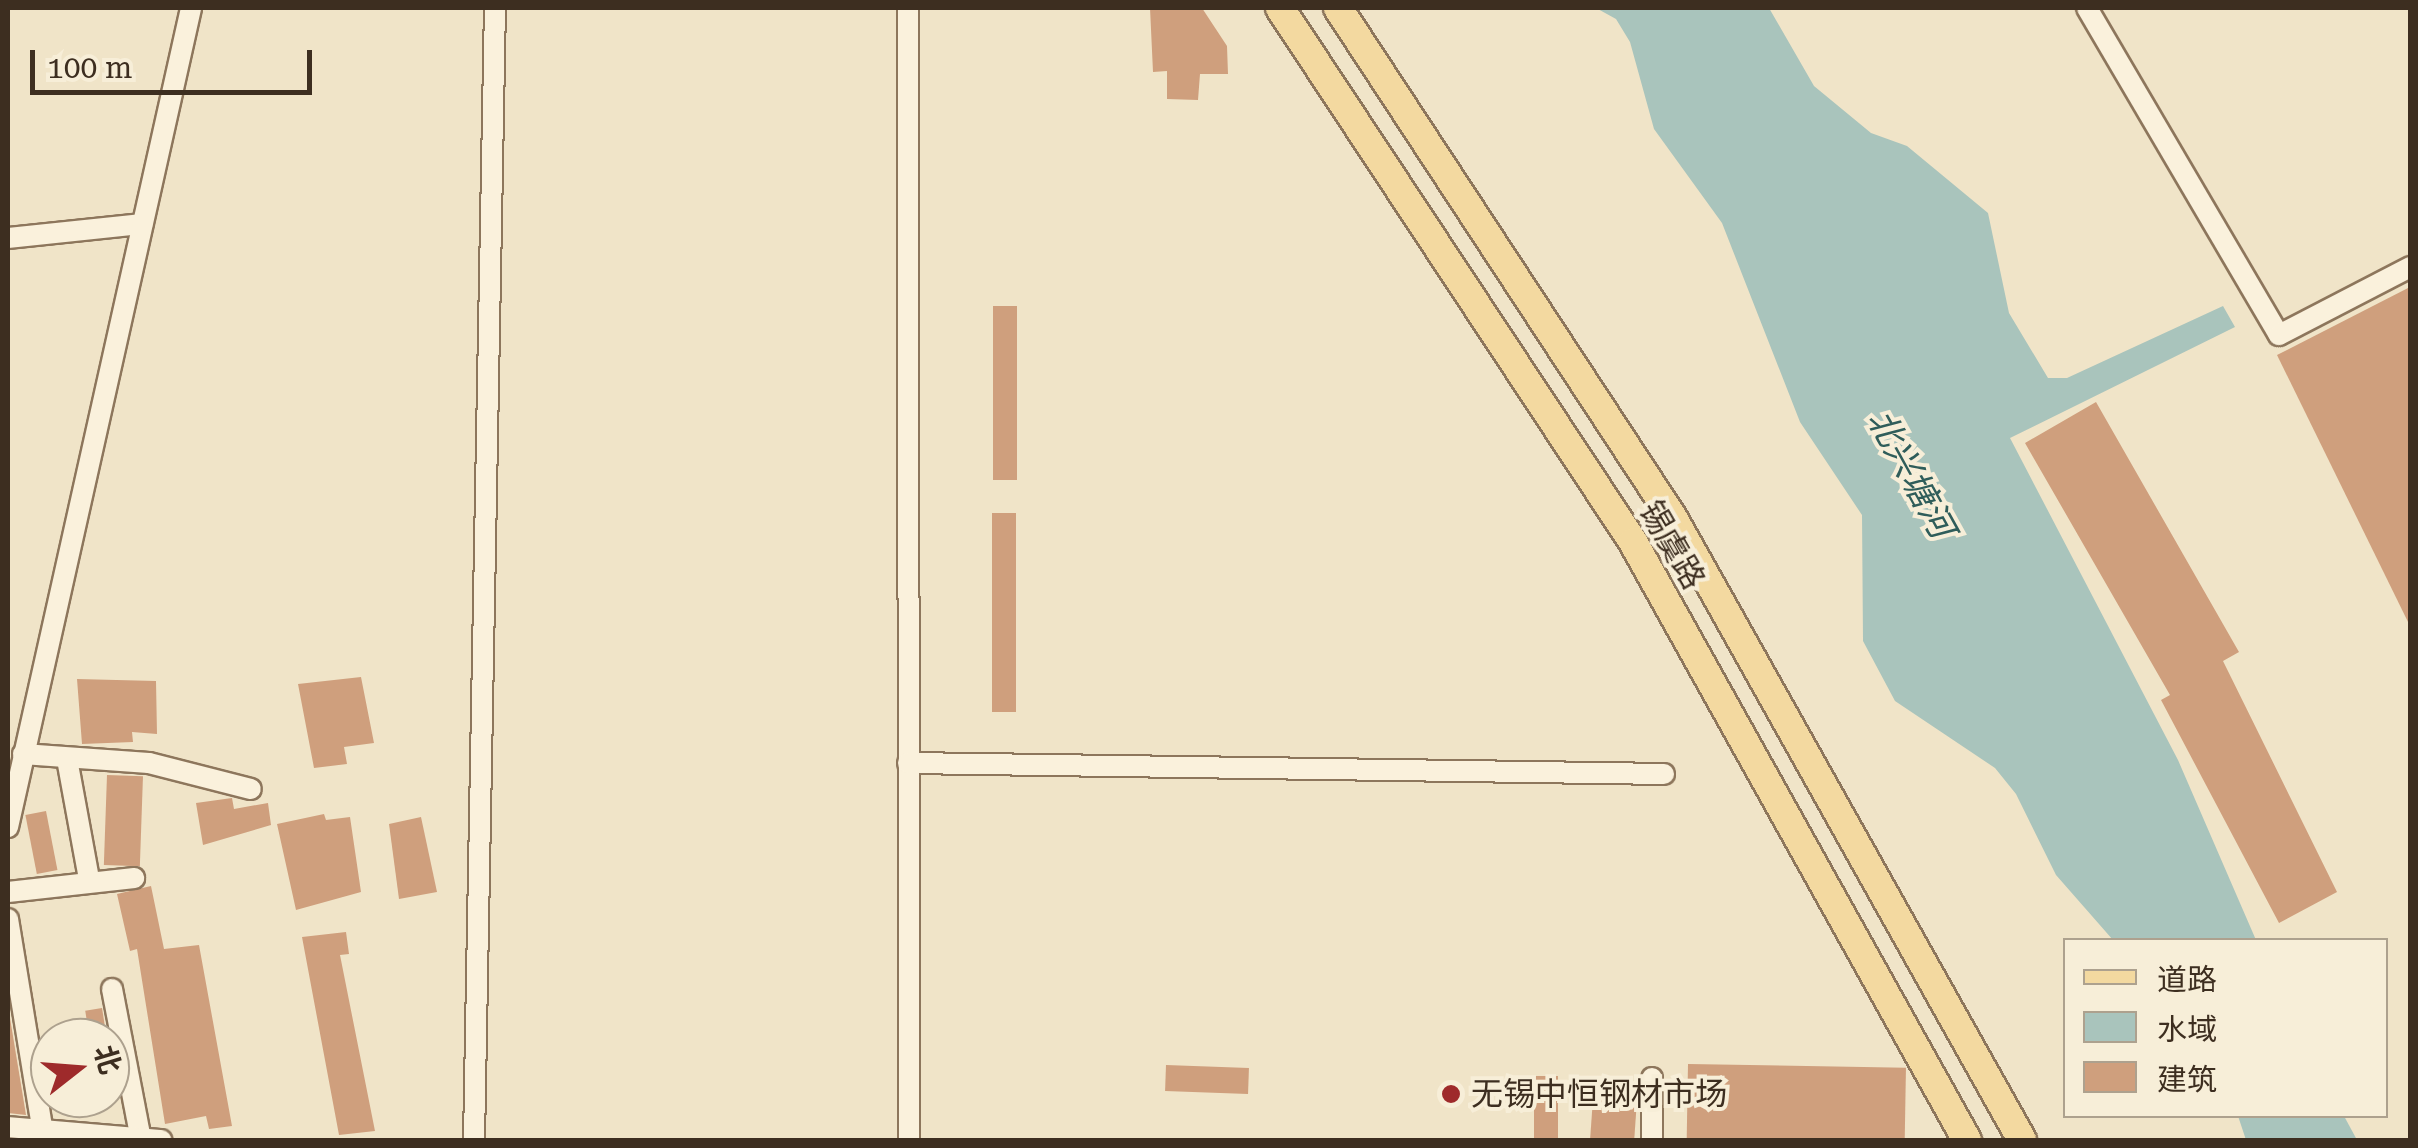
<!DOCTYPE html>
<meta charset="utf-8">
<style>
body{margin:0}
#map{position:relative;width:2418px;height:1148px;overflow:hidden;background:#f0e4c8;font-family:"Roboto Serif","Noto Sans SC",serif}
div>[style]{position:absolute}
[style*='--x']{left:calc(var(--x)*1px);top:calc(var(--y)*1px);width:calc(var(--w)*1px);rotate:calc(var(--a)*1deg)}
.water>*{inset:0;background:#a9c4bc}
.building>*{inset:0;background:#cf9f7d;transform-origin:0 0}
.roads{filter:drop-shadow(2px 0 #8d765c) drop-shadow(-2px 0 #8d765c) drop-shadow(0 2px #8d765c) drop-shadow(0 -2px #8d765c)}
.minor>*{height:20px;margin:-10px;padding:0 10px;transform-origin:10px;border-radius:10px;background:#faf1dc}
.major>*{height:28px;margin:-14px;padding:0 14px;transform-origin:14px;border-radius:14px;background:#f3d9a0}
.dots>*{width:28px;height:28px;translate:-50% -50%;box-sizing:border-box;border:5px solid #f7eed8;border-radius:50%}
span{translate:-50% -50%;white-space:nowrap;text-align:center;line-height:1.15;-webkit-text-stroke:8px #f7eed8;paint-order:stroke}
.street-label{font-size:32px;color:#3d2e20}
.poi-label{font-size:32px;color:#3d2e20}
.left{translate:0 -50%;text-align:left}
.water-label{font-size:35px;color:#2f5d5a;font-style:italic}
.frame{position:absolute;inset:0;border:10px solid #3d2e20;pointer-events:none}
.legend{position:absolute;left:2063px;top:938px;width:325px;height:180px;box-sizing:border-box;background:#f7eed8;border:2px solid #ada18e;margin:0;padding:12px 18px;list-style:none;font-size:30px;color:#3d2e20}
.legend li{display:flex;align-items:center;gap:20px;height:50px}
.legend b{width:50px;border:2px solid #ada18e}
.north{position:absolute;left:30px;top:1018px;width:100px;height:100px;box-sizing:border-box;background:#f7eed8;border:2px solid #ada18e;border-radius:50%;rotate:73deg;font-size:28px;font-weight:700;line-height:40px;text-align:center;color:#3d2e20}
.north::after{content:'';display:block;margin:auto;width:35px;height:45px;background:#9e2a2b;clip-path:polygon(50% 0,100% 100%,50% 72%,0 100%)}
.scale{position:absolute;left:30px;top:50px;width:282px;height:45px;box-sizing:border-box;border:5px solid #3d2e20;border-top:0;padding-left:12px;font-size:30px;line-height:35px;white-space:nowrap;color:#3d2e20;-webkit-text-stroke:8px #f7eed8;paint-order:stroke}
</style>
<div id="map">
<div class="water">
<i style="clip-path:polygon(1596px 8px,1769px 8px,1814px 86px,1871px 133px,1907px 146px,1988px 213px,2009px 313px,2048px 378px,2067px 378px,2223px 306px,2235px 327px,2010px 438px,2178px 760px,2256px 940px,2113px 940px,2056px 875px,2016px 794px,1995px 768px,1895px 701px,1863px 641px,1862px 515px,1800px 422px,1722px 223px,1654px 129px,1630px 42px,1616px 19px)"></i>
<i style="clip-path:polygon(2238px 1116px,2344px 1116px,2357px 1140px,2246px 1140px)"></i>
</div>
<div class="building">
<i style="clip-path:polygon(1150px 8px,1202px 8px,1227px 46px,1228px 74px,1200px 74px,1198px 100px,1167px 99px,1167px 71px,1153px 72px)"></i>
<i style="clip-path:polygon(2410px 287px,2410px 626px,2277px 355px)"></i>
<i style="left:993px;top:306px;width:24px;height:174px"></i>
<i style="clip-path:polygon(2096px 402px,2239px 652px,2223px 661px,2337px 892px,2279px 923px,2161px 700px,2170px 695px,2025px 443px)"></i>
<i style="left:992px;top:513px;width:24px;height:199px"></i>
<i style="clip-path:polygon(361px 677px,374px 743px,344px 747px,347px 764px,314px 768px,298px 684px)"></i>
<i style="clip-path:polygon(77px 679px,156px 681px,157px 734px,132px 732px,133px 742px,82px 744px)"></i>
<i style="left:107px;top:775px;width:36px;height:90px;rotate:2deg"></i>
<i style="clip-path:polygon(232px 798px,234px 809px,268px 803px,271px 825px,203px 845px,196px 803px)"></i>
<i style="left:46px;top:811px;width:60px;height:21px;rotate:79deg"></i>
<i style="clip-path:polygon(324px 814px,326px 820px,350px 817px,361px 892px,296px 910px,277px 824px)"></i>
<i style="clip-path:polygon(421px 817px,437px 892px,399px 899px,389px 824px)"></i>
<i style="clip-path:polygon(151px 886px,164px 949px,199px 945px,232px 1126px,209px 1129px,206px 1116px,165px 1124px,137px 949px,130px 951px,117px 894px)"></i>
<i style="clip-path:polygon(346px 932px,349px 954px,340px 955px,375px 1131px,339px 1135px,302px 937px)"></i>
<i style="left:102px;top:1008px;width:30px;height:17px;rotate:81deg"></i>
<i style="clip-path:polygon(8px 1018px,10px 1018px,26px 1115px,8px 1113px)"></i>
<i style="left:1688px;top:1064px;width:218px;height:76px;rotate:1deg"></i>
<i style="left:1166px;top:1065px;width:83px;height:26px;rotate:2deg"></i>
<i style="left:1534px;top:1076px;width:24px;height:64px"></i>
<i style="left:1594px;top:1084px;width:44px;height:56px;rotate:4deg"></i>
</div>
<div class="roads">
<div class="minor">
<i style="--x:908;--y:8;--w:1132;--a:89.95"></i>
<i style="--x:2087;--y:8;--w:379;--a:59.6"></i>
<i style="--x:2279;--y:335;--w:148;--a:-27.4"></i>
<i style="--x:8;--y:238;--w:135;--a:-6"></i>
<i style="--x:23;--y:754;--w:126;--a:4.1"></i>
<i style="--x:149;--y:763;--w:105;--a:14.3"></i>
<i style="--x:67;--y:759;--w:122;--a:79.6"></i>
<i style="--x:908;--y:763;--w:756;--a:0.83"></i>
<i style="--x:8;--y:827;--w:839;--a:-77.4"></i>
<i style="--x:8;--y:892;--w:127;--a:-6.3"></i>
<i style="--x:8;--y:919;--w:224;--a:80.7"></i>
<i style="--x:112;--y:989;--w:154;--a:79.1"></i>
<i style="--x:1652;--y:1078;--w:62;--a:90"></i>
<i style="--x:8;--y:1127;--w:154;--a:4.9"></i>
<i style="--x:474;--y:1140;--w:1132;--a:-88.94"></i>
</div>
<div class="major">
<i style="--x:1280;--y:8;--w:640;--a:56.53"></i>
<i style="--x:1633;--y:542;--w:685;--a:60.82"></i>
<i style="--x:1338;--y:8;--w:610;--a:56.7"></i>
<i style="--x:1673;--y:518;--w:713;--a:60.7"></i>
</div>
</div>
<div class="dots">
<i style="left:1451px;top:1094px;background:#9e2a2b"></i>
</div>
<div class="street-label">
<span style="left:1672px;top:545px;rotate:60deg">锡虞路</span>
</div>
<div class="poi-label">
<span class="left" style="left:1471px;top:1094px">无锡中恒钢材市场</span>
</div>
<div class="water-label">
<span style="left:1910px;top:474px;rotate:61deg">北兴塘河</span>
</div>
<div class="frame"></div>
<ul class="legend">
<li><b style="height:12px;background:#f3d9a0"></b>道路</li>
<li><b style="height:28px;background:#a9c4bc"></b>水域</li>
<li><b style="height:28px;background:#cf9f7d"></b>建筑</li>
</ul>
<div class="north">北</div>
<div class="scale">100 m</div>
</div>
